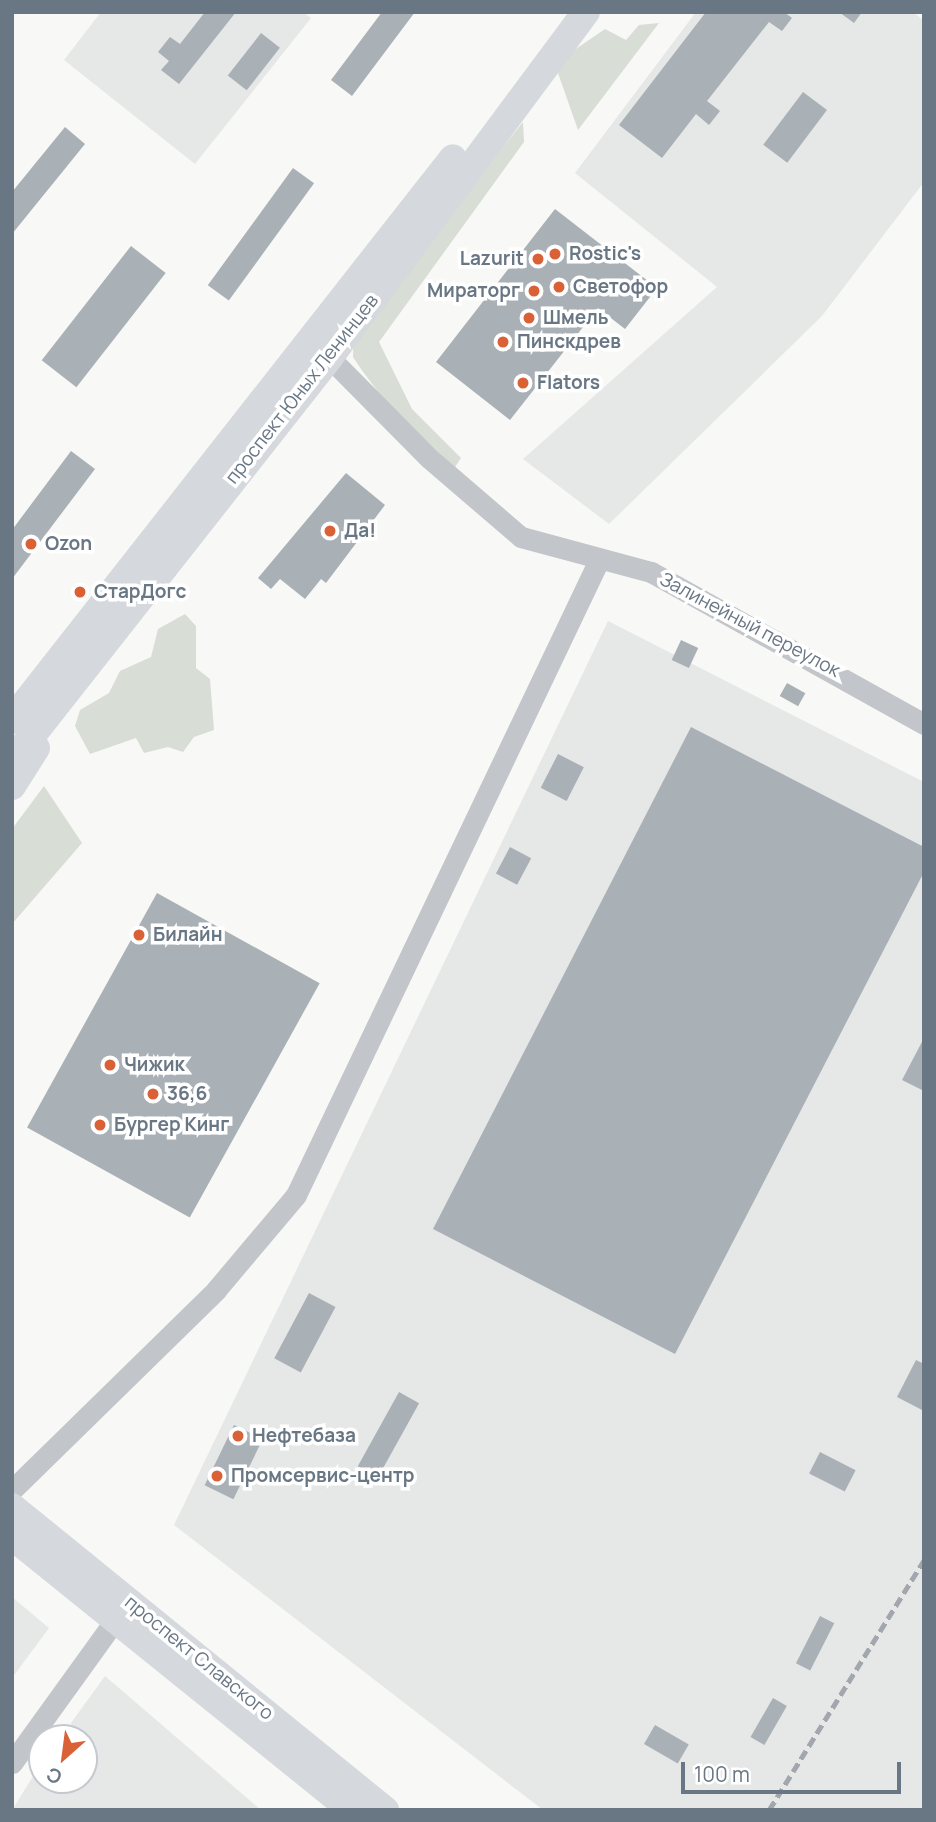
<!DOCTYPE html>
<meta charset="utf-8">
<style>
body{margin:0}
#map{position:relative;width:936px;height:1822px;overflow:hidden;background:#f8f8f6;font-family:Manrope,sans-serif}
div>[style]{position:absolute}
[style*='--x']{left:calc(var(--x)*1px);top:calc(var(--y)*1px);width:calc(var(--w)*1px);rotate:calc(var(--a)*1deg)}
.built>*{inset:0;background:#e6e7e7}
.green>*{inset:0;background:#d8ddd5}
.building>*{inset:0;background:#a9b0b6;transform-origin:0 0}
.minor>*{height:21px;margin:-10.5px;padding:0 10.5px;transform-origin:10.5px;border-radius:10.5px;background:#c2c5c9}
.major>*{height:28px;margin:-14px;padding:0 14px;transform-origin:14px;border-radius:14px;background:#d5d9dd}
.rail>*{height:4.5px;margin-top:-2.25px;transform-origin:0;background:repeating-linear-gradient(90deg,#a1a7ad 0 10px,transparent 0 15px)}
.dots>*{width:19px;height:19px;translate:-50% -50%;box-sizing:border-box;border:4px solid #fff;border-radius:50%}
span{translate:-50% -50%;white-space:nowrap;text-align:center;line-height:1.15;-webkit-text-stroke:7px #fff;paint-order:stroke}
.poi-label{font-size:19px;color:#697785;font-weight:700}
.left{translate:0 -50%;text-align:left}
.right{translate:-100% -50%;text-align:right}
.street-label{font-size:19px;color:#697785}
.frame{position:absolute;inset:0;border:14px solid #697785;pointer-events:none}
.north{position:absolute;left:28px;top:1724px;width:70px;height:70px;box-sizing:border-box;background:#fff;border:2px solid #c3c9ce;border-radius:50%;rotate:208deg;font-size:19px;font-weight:700;line-height:28px;text-align:center;color:#697785}
.north::after{content:'';display:block;margin:auto;width:24px;height:32px;background:#d96135;clip-path:polygon(50% 0,100% 100%,50% 72%,0 100%)}
.scale{position:absolute;left:681px;top:1762px;width:220px;height:32px;box-sizing:border-box;border:4px solid #697785;border-top:0;padding-left:9px;font-size:21px;line-height:24px;white-space:nowrap;color:#697785;-webkit-text-stroke:5px #fff;paint-order:stroke}
</style>
<div id="map">
<div class="built">
<i style="clip-path:polygon(101px 12px,303px 12px,311px 18px,195px 164px,64px 60px)"></i>
<i style="clip-path:polygon(696px 12px,913px 12px,924px 21px,924px 182px,822px 316px,609px 524px,523px 459px,717px 287px,575px 173px)"></i>
<i style="clip-path:polygon(608px 621px,924px 782px,924px 1810px,543px 1810px,174px 1525px)"></i>
<i style="clip-path:polygon(12px 1597px,49px 1628px,12px 1678px)"></i>
<i style="clip-path:polygon(105px 1676px,261px 1810px,12px 1810px,42px 1762px,42px 1780px,84px 1780px,84px 1738px,75px 1738px,71px 1723px)"></i>
</div>
<div class="green">
<i style="clip-path:polygon(659px 23px,578px 130px,558px 73px,564px 57px,605px 29px,626px 40px,639px 25px)"></i>
<i style="clip-path:polygon(523px 122px,524px 142px,379px 342px,412px 409px,461px 458px,455px 467px,393px 412px,361px 369px,353px 357px,354px 332px)"></i>
<i style="clip-path:polygon(185px 614px,196px 626px,196px 668px,210px 679px,214px 730px,194px 737px,183px 752px,168px 747px,144px 753px,136px 738px,90px 754px,75px 726px,80px 710px,109px 693px,120px 671px,151px 657px,158px 629px)"></i>
<i style="clip-path:polygon(44px 786px,82px 843px,12px 924px,12px 829px)"></i>
</div>
<div class="building">
<i style="clip-path:polygon(205px 12px,236px 12px,179px 84px,161px 70px,169px 61px,158px 52px,170px 37px,180px 44px)"></i>
<i style="clip-path:polygon(382px 12px,415px 12px,352px 96px,331px 80px)"></i>
<i style="clip-path:polygon(706px 12px,784px 12px,792px 18px,782px 31px,769px 22px,707px 101px,720px 111px,709px 125px,696px 114px,662px 158px,619px 125px)"></i>
<i style="clip-path:polygon(839px 12px,862px 12px,854px 23px)"></i>
<i style="left:261px;top:33px;width:24px;height:54px;rotate:38deg"></i>
<i style="left:803px;top:92px;width:30px;height:66px;rotate:37deg"></i>
<i style="clip-path:polygon(65px 127px,85px 144px,12px 234px,12px 192px)"></i>
<i style="left:293px;top:168px;width:26px;height:145px;rotate:36deg"></i>
<i style="clip-path:polygon(555px 209px,657px 288px,625px 329px,598px 308px,510px 420px,436px 362px)"></i>
<i style="left:131px;top:246px;width:44px;height:145px;rotate:38deg"></i>
<i style="clip-path:polygon(71px 451px,95px 469px,12px 579px,12px 530px)"></i>
<i style="clip-path:polygon(346px 473px,385px 505px,326px 583px,321px 579px,305px 599px,280px 579px,271px 589px,258px 578px)"></i>
<i style="left:681px;top:640px;width:19px;height:22px;rotate:25deg"></i>
<i style="left:787px;top:683px;width:21px;height:15px;rotate:29deg"></i>
<i style="clip-path:polygon(691px 727px,924px 847px,924px 872px,675px 1354px,433px 1229px)"></i>
<i style="left:558px;top:754px;width:29px;height:38px;rotate:27deg"></i>
<i style="left:510px;top:847px;width:24px;height:30px;rotate:28deg"></i>
<i style="left:157px;top:893px;width:186px;height:268px;rotate:29deg"></i>
<i style="clip-path:polygon(924px 1038px,924px 1091px,902px 1080px)"></i>
<i style="left:309px;top:1293px;width:30px;height:74px;rotate:28deg"></i>
<i style="clip-path:polygon(916px 1360px,924px 1364px,924px 1411px,897px 1397px)"></i>
<i style="left:399px;top:1392px;width:23px;height:85px;rotate:29deg"></i>
<i style="left:234px;top:1425px;width:32px;height:67px;rotate:26deg"></i>
<i style="left:820px;top:1452px;width:40px;height:24px;rotate:27deg"></i>
<i style="left:820px;top:1616px;width:16px;height:53px;rotate:27deg"></i>
<i style="left:773px;top:1698px;width:16px;height:45px;rotate:30deg"></i>
<i style="left:655px;top:1725px;width:39px;height:22px;rotate:30deg"></i>
</div>
<div class="minor">
<i style="--x:320;--y:348;--w:155;--a:45.3"></i>
<i style="--x:429;--y:458;--w:121;--a:40.7"></i>
<i style="--x:521;--y:537;--w:135;--a:15.1"></i>
<i style="--x:651;--y:572;--w:312;--a:29.1"></i>
<i style="--x:12;--y:1490;--w:286;--a:-44.4"></i>
<i style="--x:216;--y:1290;--w:124;--a:-49.9"></i>
<i style="--x:296;--y:1195;--w:701;--a:-64.49"></i>
<i style="--x:12;--y:1763;--w:178;--a:-54.2"></i>
</div>
<div class="major">
<i style="--x:12;--y:720;--w:714;--a:-51.88"></i>
<i style="--x:12;--y:761;--w:513;--a:-51.81"></i>
<i style="--x:329;--y:358;--w:431;--a:-53.4"></i>
<i style="--x:12;--y:786;--w:45;--a:-57.7"></i>
<i style="--x:12;--y:1507;--w:481;--a:39.1"></i>
<i style="--x:12;--y:1536;--w:436;--a:38.9"></i>
</div>
<div class="rail">
<i style="--x:769;--y:1810;--w:294;--a:-58.2"></i>
</div>
<div class="dots">
<i style="left:555px;top:254px;background:#d96135"></i>
<i style="left:538px;top:259px;background:#d96135"></i>
<i style="left:559px;top:287px;background:#d96135"></i>
<i style="left:534px;top:291px;background:#d96135"></i>
<i style="left:529px;top:318px;background:#d96135"></i>
<i style="left:503px;top:342px;background:#d96135"></i>
<i style="left:523px;top:383px;background:#d96135"></i>
<i style="left:330px;top:531px;background:#d96135"></i>
<i style="left:31px;top:544px;background:#d96135"></i>
<i style="left:80px;top:592px;background:#d96135"></i>
<i style="left:139px;top:935px;background:#d96135"></i>
<i style="left:110px;top:1065px;background:#d96135"></i>
<i style="left:153px;top:1094px;background:#d96135"></i>
<i style="left:100px;top:1125px;background:#d96135"></i>
<i style="left:238px;top:1436px;background:#d96135"></i>
<i style="left:217px;top:1476px;background:#d96135"></i>
</div>
<div class="poi-label">
<span class="left" style="left:569px;top:254px">Rostic's</span>
<span class="right" style="left:524px;top:259px">Lazurit</span>
<span class="left" style="left:573px;top:287px">Светофор</span>
<span class="right" style="left:520px;top:291px">Мираторг</span>
<span class="left" style="left:543px;top:318px">Шмель</span>
<span class="left" style="left:517px;top:342px">Пинскдрев</span>
<span class="left" style="left:537px;top:383px">Flators</span>
<span class="left" style="left:344px;top:531px">Да!</span>
<span class="left" style="left:45px;top:544px">Ozon</span>
<span class="left" style="left:94px;top:592px">СтарДогс</span>
<span class="left" style="left:153px;top:935px">Билайн</span>
<span class="left" style="left:124px;top:1065px">Чижик</span>
<span class="left" style="left:167px;top:1094px">36,6</span>
<span class="left" style="left:114px;top:1125px">Бургер Кинг</span>
<span class="left" style="left:252px;top:1436px">Нефтебаза</span>
<span class="left" style="left:231px;top:1476px">Промсервис-центр</span>
</div>
<div class="street-label">
<span style="left:302px;top:389px;rotate:-52deg">проспект Юных Ленинцев</span>
<span style="left:750px;top:625px;rotate:28deg">Залинейный переулок</span>
<span style="left:199px;top:1658px;rotate:39deg">проспект Славского</span>
</div>
<div class="frame"></div>
<div class="north">С</div>
<div class="scale">100 m</div>
</div>
